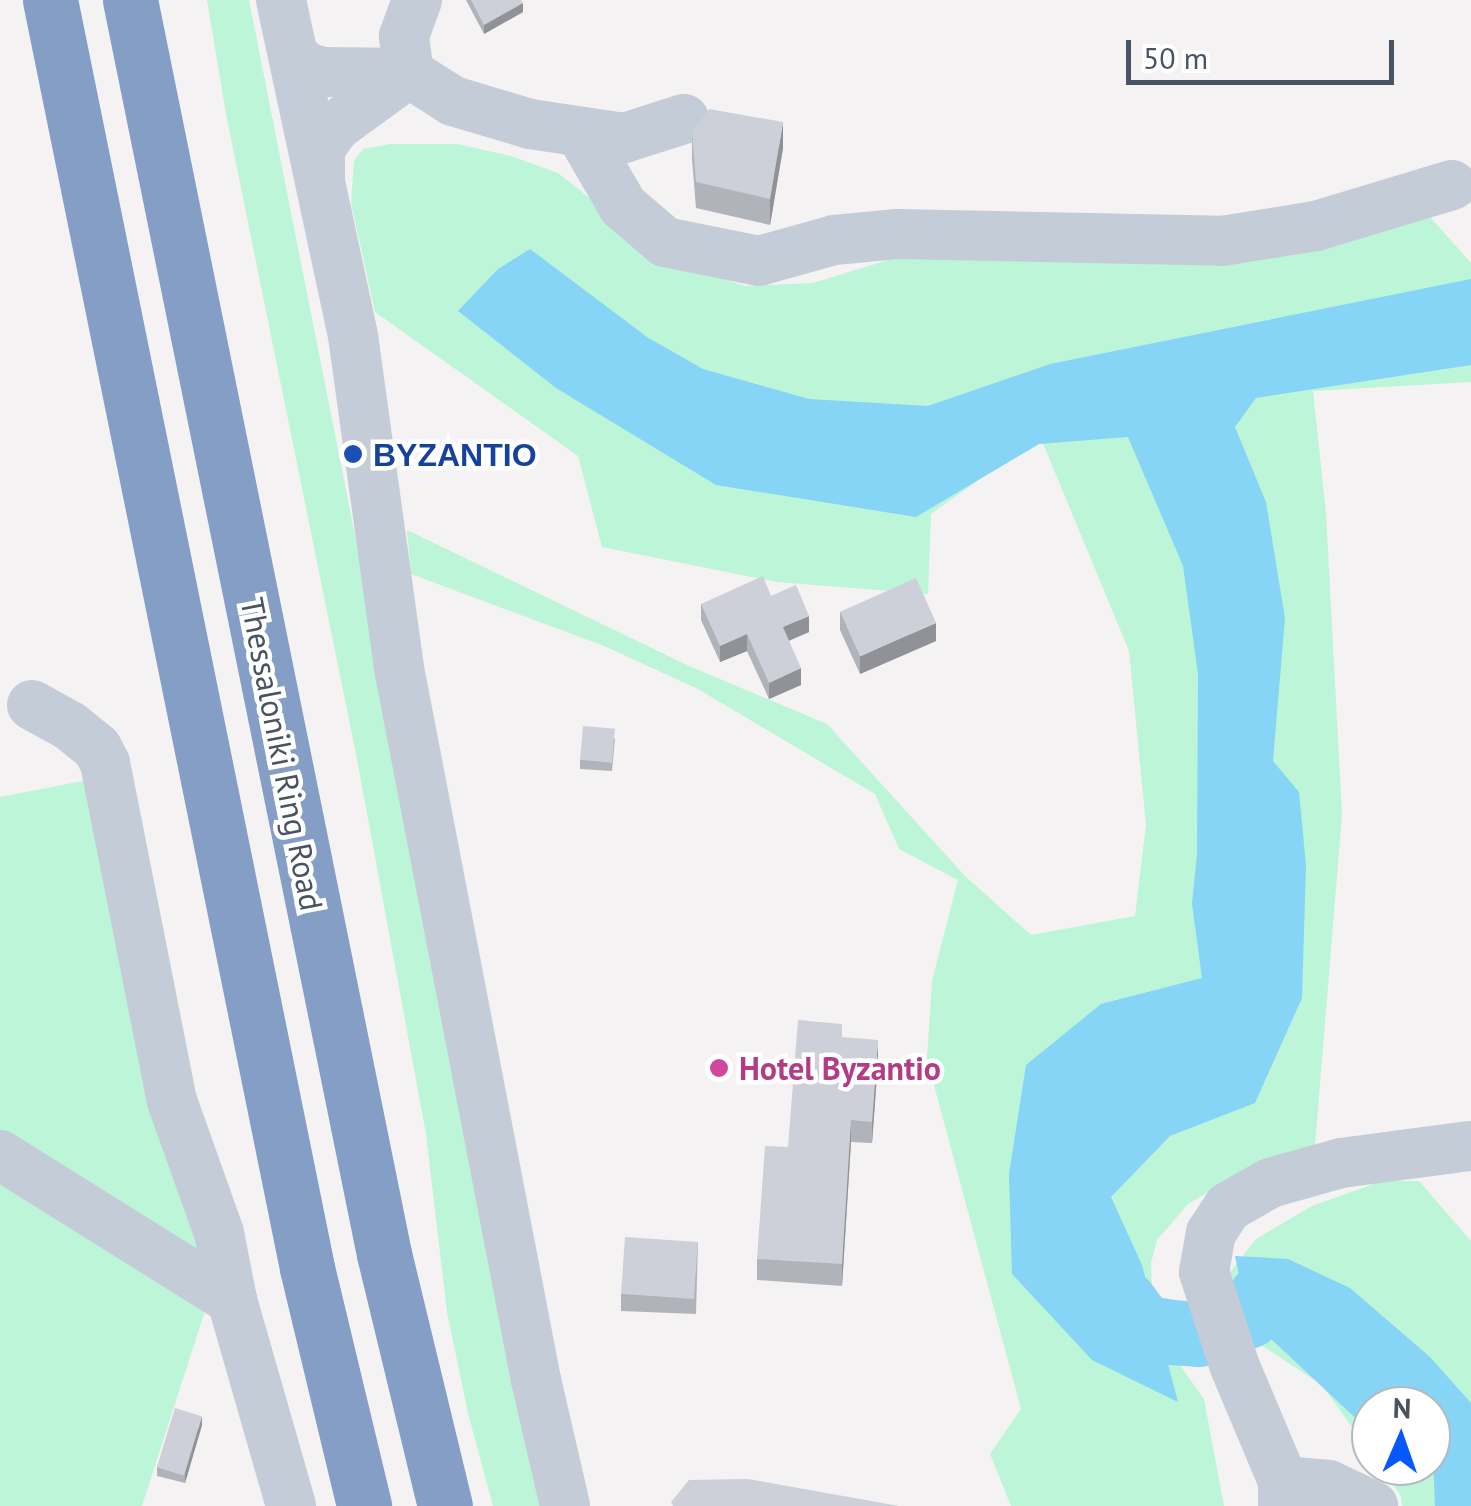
<!DOCTYPE html>
<meta charset="utf-8">
<style>
body{margin:0}
#map{position:relative;width:1471px;height:1506px;overflow:hidden;background:#f4f2f2;font-family:"PT Sans",sans-serif}
div>[style]{position:absolute}
[style*='--x']{left:calc(var(--x)*1px);top:calc(var(--y)*1px);width:calc(var(--w)*1px);rotate:calc(var(--a)*1deg)}
.green>*{inset:0;background:#bdf5d8}
.water>*{inset:0;background:#86d4f6}
.river>*{height:65px;margin:-32.5px;padding:0 32.5px;transform-origin:32.5px;border-radius:32.5px;background:#86d4f6}
.minor>*{height:50px;margin:-25px;padding:0 25px;transform-origin:25px;border-radius:25px;background:#c4ccd8}
.highway>*{height:55px;margin:-27.5px;padding:0 27.5px;transform-origin:27.5px;border-radius:27.5px;background:#859ec5}
.wall>*{inset:0;background:#b0b3ba}
.shaded-wall>*{inset:0;background:#909297}
.building>*{inset:0;background:#cdd0d8;transform-origin:0 0}
.dots>*{width:28px;height:28px;translate:-50% -50%;box-sizing:border-box;border:5px solid #fff;border-radius:50%}
span{translate:-50% -50%;white-space:nowrap;text-align:center;line-height:1.15;-webkit-text-stroke:9px #fff;paint-order:stroke}
.transit-label{font-size:32px;color:#164399;font-weight:700}
.left{translate:0 -50%;text-align:left}
.street-label{font-size:32px;color:#475362}
.hotel-label{font-size:32px;color:#b23c85;font-weight:700}
.north{position:absolute;left:1351px;top:1386px;width:100px;height:100px;box-sizing:border-box;background:#fff;border:2px solid #b5bac0;border-radius:50%;rotate:2deg;font-size:28px;font-weight:700;line-height:40px;text-align:center;color:#475362}
.north::after{content:'';display:block;margin:auto;width:35px;height:45px;background:#0658fb;clip-path:polygon(50% 0,100% 100%,50% 72%,0 100%)}
.scale{position:absolute;left:1126px;top:40px;width:268px;height:45px;box-sizing:border-box;border:5px solid #475362;border-top:0;padding-left:12px;font-size:30px;line-height:35px;white-space:nowrap;color:#475362;-webkit-text-stroke:8px #fff;paint-order:stroke}
</style>
<div id="map">
<div class="green">
<i style="clip-path:polygon(207px 0,249px 0,547px 1506px,493px 1506px,468px 1413px,447px 1312px,426px 1134px,357px 759px,227px 119px)"></i>
<i style="clip-path:polygon(391px 144px,457px 144px,511px 156px,558px 173px,670px 262px,745px 286px,813px 283px,898px 257px,1415px 200px,1471px 263px,1471px 382px,1313px 391px,1326px 513px,1342px 814px,1315px 1146px,1244px 1171px,1188px 1204px,1157px 1240px,1151px 1263px,1153px 1327px,1204px 1399px,1224px 1506px,1011px 1506px,990px 1454px,1021px 1409px,927px 1059px,932px 981px,958px 880px,899px 849px,875px 794px,698px 689px,604px 646px,411px 574px,407px 530px,689px 666px,827px 724px,965px 876px,1031px 935px,1135px 916px,1146px 825px,1129px 651px,1040px 436px,931px 514px,928px 594px,777px 582px,602px 547px,578px 456px,375px 312px,351px 203px,354px 161px,363px 149px)"></i>
<i style="clip-path:polygon(83px 781px,96px 814px,222px 1258px,142px 1506px,0 1506px,0 797px)"></i>
<i style="clip-path:polygon(1382px 1181px,1419px 1181px,1471px 1241px,1471px 1506px,1402px 1506px,1401px 1496px,1380px 1466px,1431px 1466px,1431px 1406px,1371px 1406px,1371px 1454px,1322px 1385px,1246px 1335px,1216px 1290px,1256px 1239px,1312px 1206px)"></i>
</div>
<div class="water">
<i style="clip-path:polygon(530px 249px,647px 337px,703px 369px,809px 399px,928px 406px,1050px 364px,1471px 279px,1471px 365px,1256px 398px,1235px 427px,1266px 502px,1285px 618px,1273px 761px,1299px 792px,1306px 865px,1302px 998px,1255px 1103px,1170px 1136px,1111px 1197px,1142px 1265px,1178px 1402px,1092px 1360px,1012px 1274px,1009px 1174px,1026px 1065px,1101px 1004px,1202px 978px,1192px 904px,1197px 854px,1198px 674px,1183px 566px,1128px 437px,1039px 444px,916px 517px,716px 485px,556px 388px,458px 311px,498px 269px)"></i>
<i style="clip-path:polygon(1235px 1256px,1288px 1259px,1350px 1288px,1430px 1357px,1471px 1403px,1471px 1506px,1435px 1506px,1431px 1406px,1382px 1406px,1338px 1365px,1250px 1327px)"></i>
</div>
<div class="river">
<i style="--x:1093;--y:1278;--w:32;--a:51"></i>
<i style="--x:1113;--y:1303;--w:12;--a:0"></i>
<i style="--x:1125;--y:1303;--w:30;--a:53"></i>
<i style="--x:1143;--y:1327;--w:27;--a:10"></i>
<i style="--x:1170;--y:1332;--w:28;--a:4"></i>
<i style="--x:1198;--y:1334;--w:54;--a:-20.4"></i>
<i style="--x:1249;--y:1315;--w:22;--a:-58"></i>
<i style="--x:1261;--y:1296;--w:34;--a:30"></i>
<i style="--x:1291;--y:1313;--w:136;--a:43.2"></i>
</div>
<div class="minor">
<i style="--x:281;--y:0;--w:344;--a:77.9"></i>
<i style="--x:353;--y:336;--w:335;--a:82.1"></i>
<i style="--x:399;--y:668;--w:725;--a:79.11"></i>
<i style="--x:536;--y:1380;--w:129;--a:77"></i>
<i style="--x:293;--y:54;--w:16;--a:47"></i>
<i style="--x:304;--y:66;--w:20;--a:18"></i>
<i style="--x:323;--y:72;--w:86;--a:0.7"></i>
<i style="--x:409;--y:73;--w:52;--a:32.5"></i>
<i style="--x:453;--y:101;--w:80;--a:16.6"></i>
<i style="--x:530;--y:124;--w:95;--a:8.5"></i>
<i style="--x:624;--y:138;--w:63;--a:-17.6"></i>
<i style="--x:409;--y:73;--w:37;--a:-98"></i>
<i style="--x:404;--y:36;--w:38;--a:-70"></i>
<i style="--x:580;--y:132;--w:86;--a:59.8"></i>
<i style="--x:623;--y:206;--w:55;--a:40.6"></i>
<i style="--x:665;--y:242;--w:96;--a:11.4"></i>
<i style="--x:759;--y:261;--w:78;--a:-15.6"></i>
<i style="--x:834;--y:240;--w:62;--a:-5.5"></i>
<i style="--x:896;--y:234;--w:326;--a:1.2"></i>
<i style="--x:1222;--y:241;--w:95;--a:-9.1"></i>
<i style="--x:1316;--y:226;--w:142;--a:-16.8"></i>
<i style="--x:320;--y:180;--w:32;--a:-90"></i>
<i style="--x:320;--y:148;--w:27;--a:-54"></i>
<i style="--x:336;--y:126;--w:90;--a:-36"></i>
<i style="--x:32;--y:705;--w:43;--a:28.9"></i>
<i style="--x:70;--y:726;--w:35;--a:39"></i>
<i style="--x:97;--y:748;--w:17;--a:62"></i>
<i style="--x:105;--y:763;--w:345;--a:78.8"></i>
<i style="--x:172;--y:1101;--w:140;--a:70.4"></i>
<i style="--x:219;--y:1233;--w:68;--a:79"></i>
<i style="--x:232;--y:1300;--w:214;--a:74"></i>
<i style="--x:0;--y:1155;--w:274;--a:32"></i>
<i style="--x:1283;--y:1481;--w:46;--a:5"></i>
<i style="--x:1329;--y:1485;--w:49;--a:25.5"></i>
<i style="--x:1283;--y:1506;--w:25;--a:-90"></i>
<i style="--x:1283;--y:1481;--w:124;--a:-112.8"></i>
<i style="--x:1235;--y:1367;--w:100;--a:-108.1"></i>
<i style="--x:1204;--y:1272;--w:40;--a:-80"></i>
<i style="--x:1211;--y:1233;--w:31;--a:-57"></i>
<i style="--x:1228;--y:1207;--w:48;--a:-29.7"></i>
<i style="--x:1270;--y:1183;--w:74;--a:-15.7"></i>
<i style="--x:1341;--y:1163;--w:131;--a:-7.5"></i>
</div>
<div class="highway">
<i style="--x:50;--y:0;--w:1294;--a:78.54"></i>
<i style="--x:307;--y:1268;--w:245;--a:76.5"></i>
<i style="--x:130;--y:0;--w:1279;--a:78.55"></i>
<i style="--x:384;--y:1254;--w:259;--a:76.4"></i>
</div>
<div class="wall">
<i style="clip-path:polygon(466px 0,521px 0,523px 12px,484px 34px)"></i>
<i style="clip-path:polygon(692px 133px,783px 148px,770px 225px,696px 208px,692px 159px)"></i>
<i style="clip-path:polygon(771px 596px,809px 632px,789px 641px,801px 685px,769px 699px,747px 651px,720px 662px,701px 620px,701px 604px)"></i>
<i style="clip-path:polygon(840px 612px,936px 641px,860px 674px,840px 630px)"></i>
<i style="clip-path:polygon(615px 738px,612px 771px,580px 769px,580px 760px)"></i>
<i style="clip-path:polygon(842px 1037px,878px 1062px,872px 1143px,851px 1142px,842px 1286px,757px 1280px,757px 1259px,788px 1147px)"></i>
<i style="clip-path:polygon(698px 1242px,696px 1314px,621px 1311px,621px 1294px)"></i>
<i style="clip-path:polygon(202px 1425px,185px 1483px,157px 1476px,157px 1467px)"></i>
</div>
<div class="shaded-wall">
<i style="clip-path:polygon(523px 3px,523px 12px,484px 34px,484px 25px)"></i>
<i style="clip-path:polygon(783px 122px,783px 148px,770px 225px,770px 199px)"></i>
<i style="clip-path:polygon(809px 616px,809px 632px,783px 643px,783px 627px)"></i>
<i style="clip-path:polygon(936px 623px,936px 641px,860px 674px,860px 656px)"></i>
<i style="clip-path:polygon(747px 634px,747px 651px,720px 662px,720px 646px)"></i>
<i style="clip-path:polygon(801px 668px,801px 685px,769px 699px,769px 683px)"></i>
<i style="clip-path:polygon(878px 1040px,878px 1062px,872px 1143px,872px 1122px)"></i>
<i style="clip-path:polygon(851px 1120px,851px 1142px,842px 1286px,842px 1264px)"></i>
<i style="clip-path:polygon(202px 1416px,202px 1425px,185px 1483px,185px 1474px)"></i>
</div>
<div class="building">
<i style="clip-path:polygon(471px 0,521px 0,523px 3px,484px 25px)"></i>
<i style="clip-path:polygon(709px 109px,783px 122px,770px 199px,696px 182px,692px 133px)"></i>
<i style="clip-path:polygon(763px 576px,771px 596px,796px 585px,809px 616px,783px 627px,801px 668px,769px 683px,747px 634px,720px 646px,701px 604px)"></i>
<i style="left:916px;top:578px;width:49px;height:83px;rotate:66deg"></i>
<i style="left:583px;top:726px;width:32px;height:34px;rotate:5deg"></i>
<i style="clip-path:polygon(798px 1020px,842px 1024px,842px 1037px,878px 1040px,872px 1122px,851px 1120px,842px 1264px,757px 1259px,765px 1146px,788px 1147px)"></i>
<i style="left:625px;top:1237px;width:73px;height:57px;rotate:4deg"></i>
<i style="left:175px;top:1408px;width:28px;height:62px;rotate:17deg"></i>
<i style="clip-path:polygon(748px 1479px,899px 1506px,673px 1506px,671px 1502px,689px 1480px)"></i>
</div>
<div class="dots">
<i style="left:353px;top:454px;background:#1a4fb4"></i>
<i style="left:719px;top:1068px;background:#d1479c"></i>
</div>
<div class="transit-label">
<span class="left" style="left:373px;top:454px">ΒΥΖΑΝΤΙΟ</span>
</div>
<div class="street-label">
<span style="left:282px;top:754px;rotate:79deg">Thessaloniki Ring Road</span>
</div>
<div class="hotel-label">
<span class="left" style="left:739px;top:1068px">Hotel Byzantio</span>
</div>
<div class="north">N</div>
<div class="scale">50 m</div>
</div>
